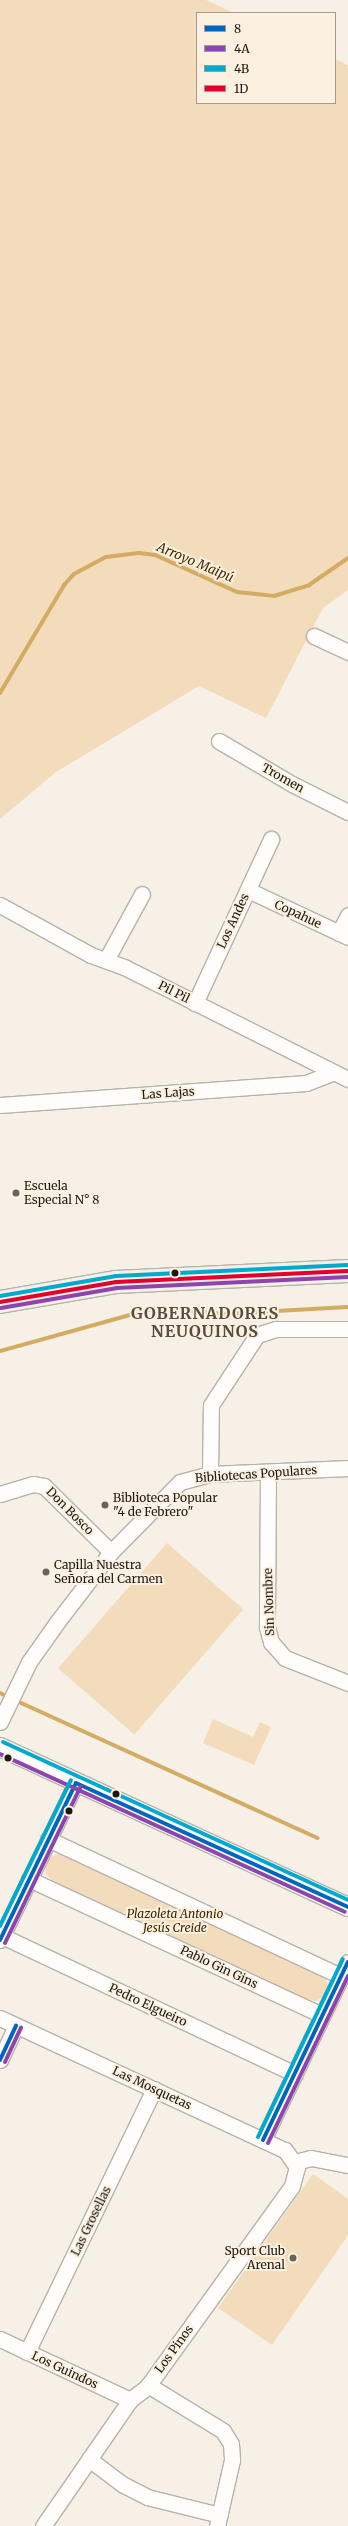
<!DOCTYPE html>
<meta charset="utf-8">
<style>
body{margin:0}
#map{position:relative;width:348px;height:2526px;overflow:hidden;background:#f6f0e6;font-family:Merriweather,serif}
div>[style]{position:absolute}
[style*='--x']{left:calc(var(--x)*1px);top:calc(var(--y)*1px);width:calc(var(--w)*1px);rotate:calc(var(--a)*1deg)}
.green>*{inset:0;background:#f2dcbb;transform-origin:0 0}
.stream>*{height:4px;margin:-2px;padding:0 2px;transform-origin:2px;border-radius:2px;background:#d4ab62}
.roads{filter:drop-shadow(1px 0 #b7b2ab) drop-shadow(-1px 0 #b7b2ab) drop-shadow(0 1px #b7b2ab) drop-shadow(0 -1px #b7b2ab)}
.minor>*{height:15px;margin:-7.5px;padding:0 7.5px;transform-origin:7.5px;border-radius:7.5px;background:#fefdfb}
.tertiary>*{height:18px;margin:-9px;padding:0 9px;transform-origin:9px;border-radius:9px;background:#fefdfb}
.primary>*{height:22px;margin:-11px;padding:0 11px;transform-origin:11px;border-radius:11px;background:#f5f1e9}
.bus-1>*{height:4px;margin:-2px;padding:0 2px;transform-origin:2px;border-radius:2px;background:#0065bd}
.bus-2>*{height:4px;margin:-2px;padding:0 2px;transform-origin:2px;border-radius:2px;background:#8e44ad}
.bus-3>*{height:4px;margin:-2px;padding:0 2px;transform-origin:2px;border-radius:2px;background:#00a9ce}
.bus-4>*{height:4px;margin:-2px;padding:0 2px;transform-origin:2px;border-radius:2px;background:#e4002b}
.dots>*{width:11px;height:11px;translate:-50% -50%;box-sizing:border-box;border:2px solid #fcf1e0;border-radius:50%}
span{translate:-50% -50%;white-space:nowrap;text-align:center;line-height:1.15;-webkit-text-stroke:4px #fcf1e0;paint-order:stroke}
.street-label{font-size:12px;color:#1c1813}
.poi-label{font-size:12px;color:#1c1813}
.left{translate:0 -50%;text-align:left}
.right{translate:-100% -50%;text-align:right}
.park-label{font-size:12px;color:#3d2700;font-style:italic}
.water-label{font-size:13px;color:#432c02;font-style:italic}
.district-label{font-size:16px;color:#564d40;font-weight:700;letter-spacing:1px}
.legend{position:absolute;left:196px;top:12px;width:140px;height:92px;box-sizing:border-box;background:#fcf1e0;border:1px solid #a29a8e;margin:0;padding:5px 7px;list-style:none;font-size:12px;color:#1c1813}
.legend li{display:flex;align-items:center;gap:8px;height:20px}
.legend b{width:20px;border:1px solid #a29a8e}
</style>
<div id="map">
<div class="green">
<i style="clip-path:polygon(0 0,206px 0,234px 13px,197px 13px,197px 103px,335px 103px,335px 59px,348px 65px,348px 590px,323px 608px,266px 718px,199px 686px,56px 772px,0 819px)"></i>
<i style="left:167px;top:1543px;width:101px;height:166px;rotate:41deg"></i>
<i style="clip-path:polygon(213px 1719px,253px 1737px,260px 1722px,271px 1727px,254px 1765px,203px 1743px)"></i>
<i style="clip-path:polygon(60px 1853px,325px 1977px,328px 1986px,324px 1996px,316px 2001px,307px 1999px,53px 1881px,46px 1874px,45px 1865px,50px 1857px)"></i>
<i style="clip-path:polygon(313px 2174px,348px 2199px,348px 2235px,272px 2345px,218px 2308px)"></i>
</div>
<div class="stream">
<i style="--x:0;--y:693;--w:126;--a:-59.3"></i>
<i style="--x:64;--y:585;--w:15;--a:-48"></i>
<i style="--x:74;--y:574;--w:36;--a:-28"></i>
<i style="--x:106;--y:557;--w:33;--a:-7"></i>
<i style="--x:139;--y:553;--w:16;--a:7"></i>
<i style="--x:155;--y:555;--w:90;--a:24.3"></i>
<i style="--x:237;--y:592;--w:37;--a:6"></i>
<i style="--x:274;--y:596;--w:37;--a:-17"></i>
<i style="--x:309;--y:585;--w:47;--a:-34.7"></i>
<i style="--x:163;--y:1308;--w:62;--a:5.5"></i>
<i style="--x:225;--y:1314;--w:123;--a:-3.3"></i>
<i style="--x:0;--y:1351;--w:161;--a:-15.5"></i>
<i style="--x:0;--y:1693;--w:4;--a:27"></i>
<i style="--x:19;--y:1702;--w:328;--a:24.5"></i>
</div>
<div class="roads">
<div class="minor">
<i style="--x:314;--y:636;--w:38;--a:25"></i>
<i style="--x:219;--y:741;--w:85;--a:30.5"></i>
<i style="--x:292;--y:784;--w:63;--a:26.6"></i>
<i style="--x:248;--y:890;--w:110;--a:25.2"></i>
<i style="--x:0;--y:905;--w:104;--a:28.8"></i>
<i style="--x:91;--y:955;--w:37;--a:20"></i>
<i style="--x:126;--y:968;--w:248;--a:26.6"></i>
<i style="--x:339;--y:933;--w:20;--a:-63"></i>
<i style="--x:106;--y:960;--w:75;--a:-61.4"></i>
<i style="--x:195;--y:1003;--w:181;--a:-65.1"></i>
<i style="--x:0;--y:1105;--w:307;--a:-4.1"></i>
<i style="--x:306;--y:1083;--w:30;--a:-21"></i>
<i style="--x:268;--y:1473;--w:154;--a:90.4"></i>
<i style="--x:267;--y:1627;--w:16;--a:75"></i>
<i style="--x:271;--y:1642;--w:21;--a:49"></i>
<i style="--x:285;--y:1658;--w:68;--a:21.6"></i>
<i style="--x:210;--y:1474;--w:69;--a:-89.2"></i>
<i style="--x:211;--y:1405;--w:84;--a:-56.7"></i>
<i style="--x:257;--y:1335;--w:20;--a:-18"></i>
<i style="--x:276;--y:1329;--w:72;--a:0"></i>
<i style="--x:0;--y:1494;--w:34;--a:-17"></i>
<i style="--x:33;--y:1484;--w:11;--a:10"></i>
<i style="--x:44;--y:1486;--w:94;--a:44.6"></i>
<i style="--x:0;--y:1722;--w:67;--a:-64.2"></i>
<i style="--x:29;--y:1662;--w:50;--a:-54.7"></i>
<i style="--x:58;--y:1621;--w:87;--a:-52.5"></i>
<i style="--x:111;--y:1552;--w:98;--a:-45.4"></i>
<i style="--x:180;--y:1482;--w:31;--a:-15"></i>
<i style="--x:210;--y:1474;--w:138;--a:-2.5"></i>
<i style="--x:48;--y:1839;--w:323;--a:25.1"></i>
<i style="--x:29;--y:1879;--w:323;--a:24.9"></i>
<i style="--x:2;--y:1936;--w:324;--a:25.2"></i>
<i style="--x:0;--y:1940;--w:174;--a:-64.2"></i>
<i style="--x:0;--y:2018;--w:314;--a:24.9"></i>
<i style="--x:285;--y:2150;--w:21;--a:55"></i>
<i style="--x:297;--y:2167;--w:20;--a:105"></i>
<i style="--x:292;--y:2186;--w:248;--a:125.8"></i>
<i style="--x:147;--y:2387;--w:21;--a:143"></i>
<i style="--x:130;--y:2400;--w:153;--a:124.6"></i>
<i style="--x:0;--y:2060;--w:38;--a:-65"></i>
<i style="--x:263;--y:2140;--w:197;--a:-64.5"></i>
<i style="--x:295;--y:2162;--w:16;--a:-14"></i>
<i style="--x:311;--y:2158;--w:38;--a:11"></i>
<i style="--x:0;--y:2339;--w:144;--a:25.1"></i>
<i style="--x:27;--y:2352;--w:292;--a:-64.2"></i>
<i style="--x:148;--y:2385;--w:88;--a:31.5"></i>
<i style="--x:223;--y:2431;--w:15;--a:58"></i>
<i style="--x:231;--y:2444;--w:16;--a:86"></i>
<i style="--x:232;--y:2460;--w:68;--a:102.8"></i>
<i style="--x:89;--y:2459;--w:41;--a:37.1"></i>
<i style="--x:122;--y:2484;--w:28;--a:27"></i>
<i style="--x:147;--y:2497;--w:75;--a:13.9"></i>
</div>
<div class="tertiary">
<i style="--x:0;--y:1747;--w:383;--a:24.7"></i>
</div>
<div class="primary">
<i style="--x:0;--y:1302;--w:118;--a:-9.8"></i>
<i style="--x:116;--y:1282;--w:232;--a:-2.7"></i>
</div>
</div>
<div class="bus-1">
<i style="--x:76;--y:1783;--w:299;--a:24.5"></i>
<i style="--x:0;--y:1940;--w:174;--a:-64.2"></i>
<i style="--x:0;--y:2060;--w:38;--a:-65"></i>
<i style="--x:263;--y:2140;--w:197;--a:-64.5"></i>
</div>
<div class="bus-2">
<i style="--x:1;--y:1308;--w:118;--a:-9.8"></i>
<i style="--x:117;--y:1288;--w:231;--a:-2.7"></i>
<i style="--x:0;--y:1754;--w:379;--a:24.6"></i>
<i style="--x:5;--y:1943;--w:174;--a:-64.2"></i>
<i style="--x:5;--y:2062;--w:38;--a:-65"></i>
<i style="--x:268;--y:2143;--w:185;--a:-64.4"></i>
</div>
<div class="bus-3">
<i style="--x:0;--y:1296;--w:118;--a:-9.8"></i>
<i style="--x:116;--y:1276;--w:232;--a:-2.7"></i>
<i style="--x:3;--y:1742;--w:379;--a:24.6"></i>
<i style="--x:0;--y:1926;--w:162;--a:-64.1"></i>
<i style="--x:258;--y:2137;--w:197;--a:-64.5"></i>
</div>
<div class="bus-4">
<i style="--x:0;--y:1302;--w:118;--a:-9.8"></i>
<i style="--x:116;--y:1282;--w:232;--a:-2.7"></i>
</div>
<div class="dots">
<i style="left:16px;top:1193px;background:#68645d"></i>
<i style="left:175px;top:1273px;background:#1c1813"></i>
<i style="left:105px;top:1505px;background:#68645d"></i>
<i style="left:46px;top:1572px;background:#68645d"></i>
<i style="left:8px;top:1758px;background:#1c1813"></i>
<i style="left:116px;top:1794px;background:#1c1813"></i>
<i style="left:69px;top:1811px;background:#1c1813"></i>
<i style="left:293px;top:2258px;background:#68645d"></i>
</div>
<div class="street-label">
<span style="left:283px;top:778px;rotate:29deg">Tromen</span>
<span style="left:298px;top:914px;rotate:25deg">Copahue</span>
<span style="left:233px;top:921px;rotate:-65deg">Los Andes</span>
<span style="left:174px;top:992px;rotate:27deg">Pil Pil</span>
<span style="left:168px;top:1093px;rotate:-4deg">Las Lajas</span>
<span style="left:256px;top:1474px;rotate:-4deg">Bibliotecas Populares</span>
<span style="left:70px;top:1511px;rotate:45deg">Don Bosco</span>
<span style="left:269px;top:1602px;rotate:-92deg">Sin Nombre</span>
<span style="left:219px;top:1967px;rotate:25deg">Pablo Gin Gins</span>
<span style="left:148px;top:2005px;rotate:25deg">Pedro Elgueiro</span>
<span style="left:152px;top:2088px;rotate:25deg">Las Mosquetas</span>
<span style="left:91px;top:2221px;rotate:-64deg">Las Grosellas</span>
<span style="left:174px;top:2349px;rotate:-54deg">Los Pinos</span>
<span style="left:65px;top:2370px;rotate:25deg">Los Guindos</span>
</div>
<div class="poi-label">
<span class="left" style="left:24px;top:1193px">Escuela<br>Especial N° 8</span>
<span class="left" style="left:113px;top:1505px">Biblioteca Popular<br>"4 de Febrero"</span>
<span class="left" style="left:54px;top:1572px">Capilla Nuestra<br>Señora del Carmen</span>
<span class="right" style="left:285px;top:2258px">Sport Club<br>Arenal</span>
</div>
<div class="park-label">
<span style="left:175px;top:1921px">Plazoleta Antonio<br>Jesús Creide</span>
</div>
<div class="water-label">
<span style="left:195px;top:563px;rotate:23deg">Arroyo Maipú</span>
</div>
<div class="district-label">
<span style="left:205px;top:1322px">GOBERNADORES<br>NEUQUINOS</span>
</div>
<ul class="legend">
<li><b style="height:5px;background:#0065bd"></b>8</li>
<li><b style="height:5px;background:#8e44ad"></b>4A</li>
<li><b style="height:5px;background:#00a9ce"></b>4B</li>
<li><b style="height:5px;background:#e4002b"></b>1D</li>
</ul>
</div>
